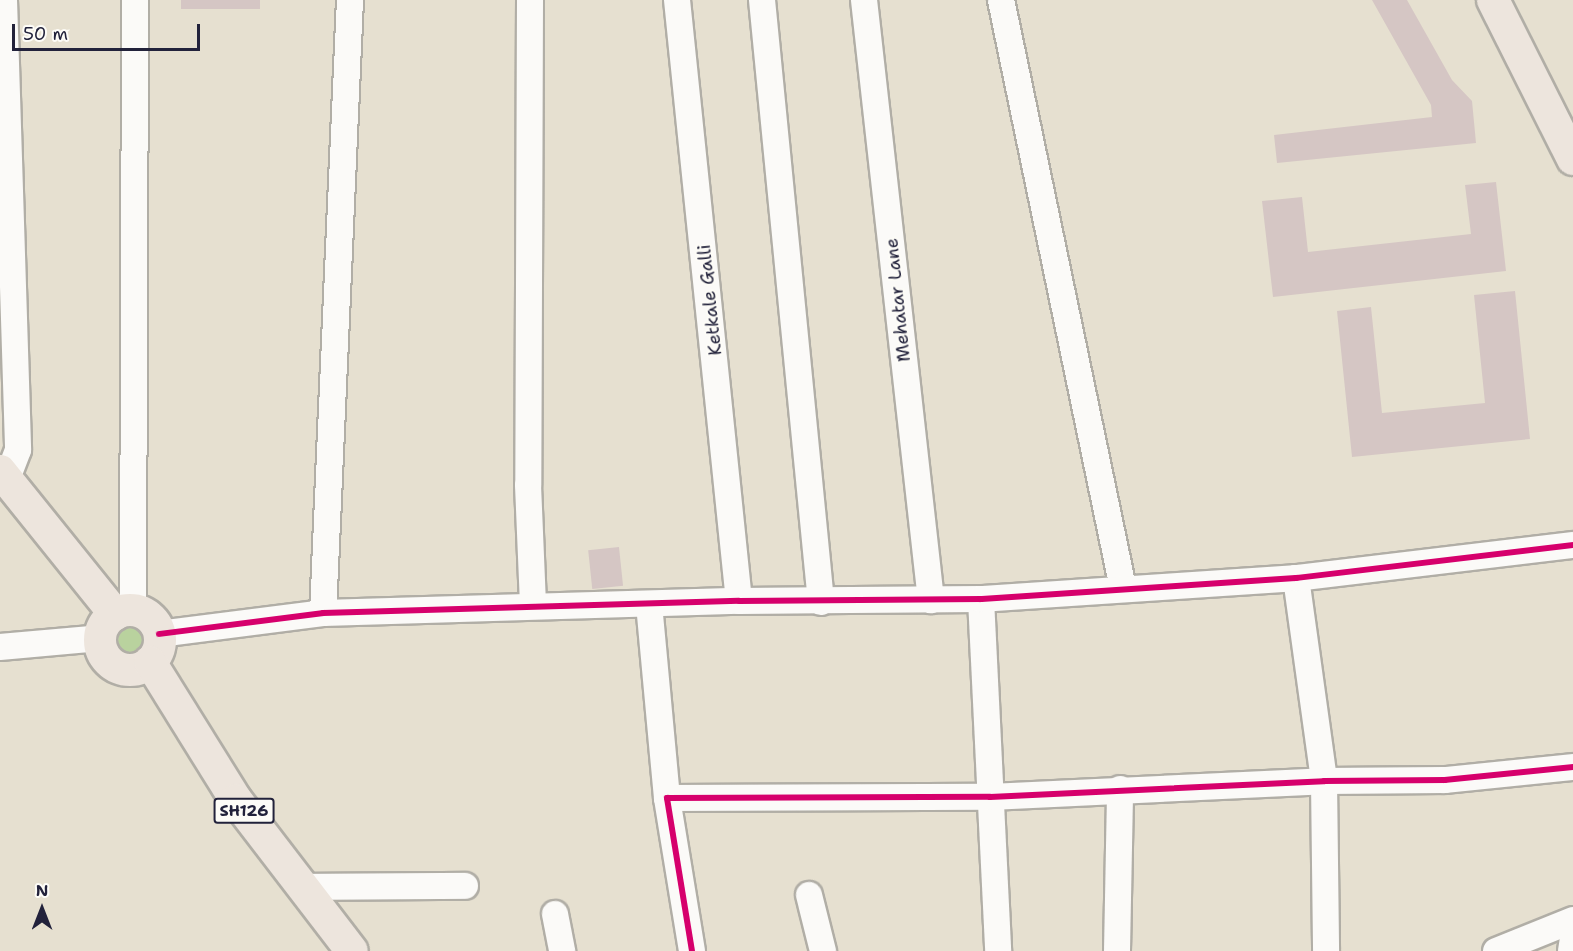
<!DOCTYPE html>
<style>
body{margin:0}
#map{position:relative;width:1573px;height:951px;overflow:hidden;background:#e6e0d0;font-family:"Shantell Sans",sans-serif}
div>[style]{position:absolute}
[style*='--x']{left:calc(var(--x)*1px);top:calc(var(--y)*1px);width:calc(var(--w)*1px);rotate:calc(var(--a)*1deg)}
.green>*{inset:0;background:#b9d29e}
.round{border-radius:50%}
.building>*{inset:0;background:#d5c6c4;transform-origin:0 0}
.roads{filter:drop-shadow(2px 0 #b1aea6) drop-shadow(-2px 0 #b1aea6) drop-shadow(0 2px #b1aea6) drop-shadow(0 -2px #b1aea6)}
.minor>*{height:26px;margin:-13px;padding:0 13px;transform-origin:13px;border-radius:13px;background:#fbfaf8}
.major>*{height:32px;margin:-16px;padding:0 16px;transform-origin:16px;border-radius:16px;background:#ede5dd}
.major>.ring{margin:-16px;padding:0;box-sizing:content-box;background:none;border:32px solid #ede5dd;border-radius:50%}
.cycleway>*{height:6px;margin:-3px;padding:0 3px;transform-origin:3px;border-radius:3px;background:#d6006c}
span{translate:-50% -50%;white-space:nowrap;text-align:center;line-height:1.15;-webkit-text-stroke:4.5px #fdfcf7;paint-order:stroke}
.shield-label span{padding:2px 4px;background:#fdfcf7;border:2px solid;border-radius:4px;-webkit-text-stroke-width:0}
.shield-label{font-size:16px;color:#22223b;font-weight:700}
.street-label{font-size:18px;color:#22223b}
.north{position:absolute;left:12px;top:879px;width:60px;height:60px;-webkit-text-stroke:4px #fdfcf7;paint-order:stroke;rotate:0deg;font-size:16px;font-weight:700;line-height:24px;text-align:center;color:#22223b}
.north::after{content:'';display:block;margin:auto;width:21px;height:27px;background:#22223b;clip-path:polygon(50% 0,100% 100%,50% 72%,0 100%)}
.scale{position:absolute;left:12px;top:24px;width:188px;height:27px;box-sizing:border-box;border:3px solid #22223b;border-top:0;padding-left:8px;font-size:18px;line-height:21px;white-space:nowrap;color:#22223b;-webkit-text-stroke:4px #fdfcf7;paint-order:stroke}
</style>
<div id="map">
<div class="green">
<i class="round" style="left:118px;top:627px;width:28px;height:28px"></i>
</div>
<div class="building">
<i style="left:181px;top:0;width:79px;height:9px"></i>
<i style="clip-path:polygon(1372px 0,1407px 0,1452px 80px,1472px 101px,1476px 143px,1277px 163px,1274px 135px,1432px 117px,1431px 105px)"></i>
<i style="clip-path:polygon(1496px 182px,1506px 271px,1273px 297px,1262px 201px,1302px 197px,1308px 252px,1471px 234px,1465px 185px)"></i>
<i style="clip-path:polygon(1515px 291px,1530px 439px,1352px 457px,1337px 311px,1371px 307px,1382px 413px,1485px 403px,1474px 295px)"></i>
<i style="left:619px;top:547px;width:39px;height:31px;rotate:84deg"></i>
</div>
<div class="roads">
<div class="minor">
<i style="--x:4;--y:0;--w:450;--a:88.2"></i>
<i style="--x:18;--y:450;--w:33;--a:111"></i>
<i style="--x:530;--y:0;--w:485;--a:90.2"></i>
<i style="--x:528;--y:485;--w:121;--a:87.6"></i>
<i style="--x:677;--y:0;--w:604;--a:84.11"></i>
<i style="--x:762;--y:0;--w:605;--a:84.4"></i>
<i style="--x:864;--y:0;--w:604;--a:83.63"></i>
<i style="--x:1001;--y:0;--w:601;--a:78.28"></i>
<i style="--x:1296;--y:578;--w:205;--a:82.1"></i>
<i style="--x:1324;--y:781;--w:170;--a:89.3"></i>
<i style="--x:981;--y:599;--w:352;--a:87.2"></i>
<i style="--x:649;--y:604;--w:195;--a:84.7"></i>
<i style="--x:133;--y:611;--w:611;--a:-89.81"></i>
<i style="--x:323;--y:613;--w:614;--a:-87.48"></i>
<i style="--x:159;--y:634;--w:165;--a:-7.3"></i>
<i style="--x:323;--y:613;--w:416;--a:-1.7"></i>
<i style="--x:739;--y:601;--w:242;--a:-0.5"></i>
<i style="--x:981;--y:599;--w:316;--a:-3.8"></i>
<i style="--x:1296;--y:578;--w:279;--a:-6.8"></i>
<i style="--x:0;--y:647;--w:100;--a:-5.1"></i>
<i style="--x:304;--y:887;--w:161;--a:-0.4"></i>
<i style="--x:809;--y:895;--w:58;--a:76"></i>
<i style="--x:555;--y:914;--w:38;--a:79"></i>
<i style="--x:692;--y:951;--w:155;--a:-99.3"></i>
<i style="--x:667;--y:798;--w:323;--a:-0.2"></i>
<i style="--x:990;--y:797;--w:334;--a:-2.7"></i>
<i style="--x:1324;--y:781;--w:121;--a:-0.5"></i>
<i style="--x:1445;--y:780;--w:129;--a:-5.8"></i>
<i style="--x:1117;--y:951;--w:162;--a:-88.9"></i>
<i style="--x:1496;--y:951;--w:83;--a:-21.9"></i>
<i style="--x:1571;--y:951;--w:12;--a:-81"></i>
</div>
<div class="major">
<i style="--x:1493;--y:0;--w:178;--a:63.3"></i>
<i style="--x:0;--y:471;--w:184;--a:51.2"></i>
<i class="ring" style="left:100px;top:610px;width:28px;height:28px"></i>
<i style="--x:150;--y:662;--w:163;--a:58.1"></i>
<i style="--x:236;--y:800;--w:190;--a:52.5"></i>
</div>
</div>
<div class="cycleway">
<i style="--x:159;--y:634;--w:165;--a:-7.3"></i>
<i style="--x:323;--y:613;--w:416;--a:-1.7"></i>
<i style="--x:739;--y:601;--w:242;--a:-0.5"></i>
<i style="--x:981;--y:599;--w:316;--a:-3.8"></i>
<i style="--x:1296;--y:578;--w:279;--a:-6.8"></i>
<i style="--x:692;--y:951;--w:155;--a:-99.3"></i>
<i style="--x:667;--y:798;--w:323;--a:-0.2"></i>
<i style="--x:990;--y:797;--w:334;--a:-2.7"></i>
<i style="--x:1324;--y:781;--w:121;--a:-0.5"></i>
<i style="--x:1445;--y:780;--w:129;--a:-5.8"></i>
</div>
<div class="shield-label">
<span style="left:244px;top:811px">SH126</span>
</div>
<div class="street-label">
<span style="left:710px;top:300px;rotate:-96deg">Ketkale Galli</span>
<span style="left:898px;top:300px;rotate:-96deg">Mehatar Lane</span>
</div>
<div class="north">N</div>
<div class="scale">50 m</div>
</div>
